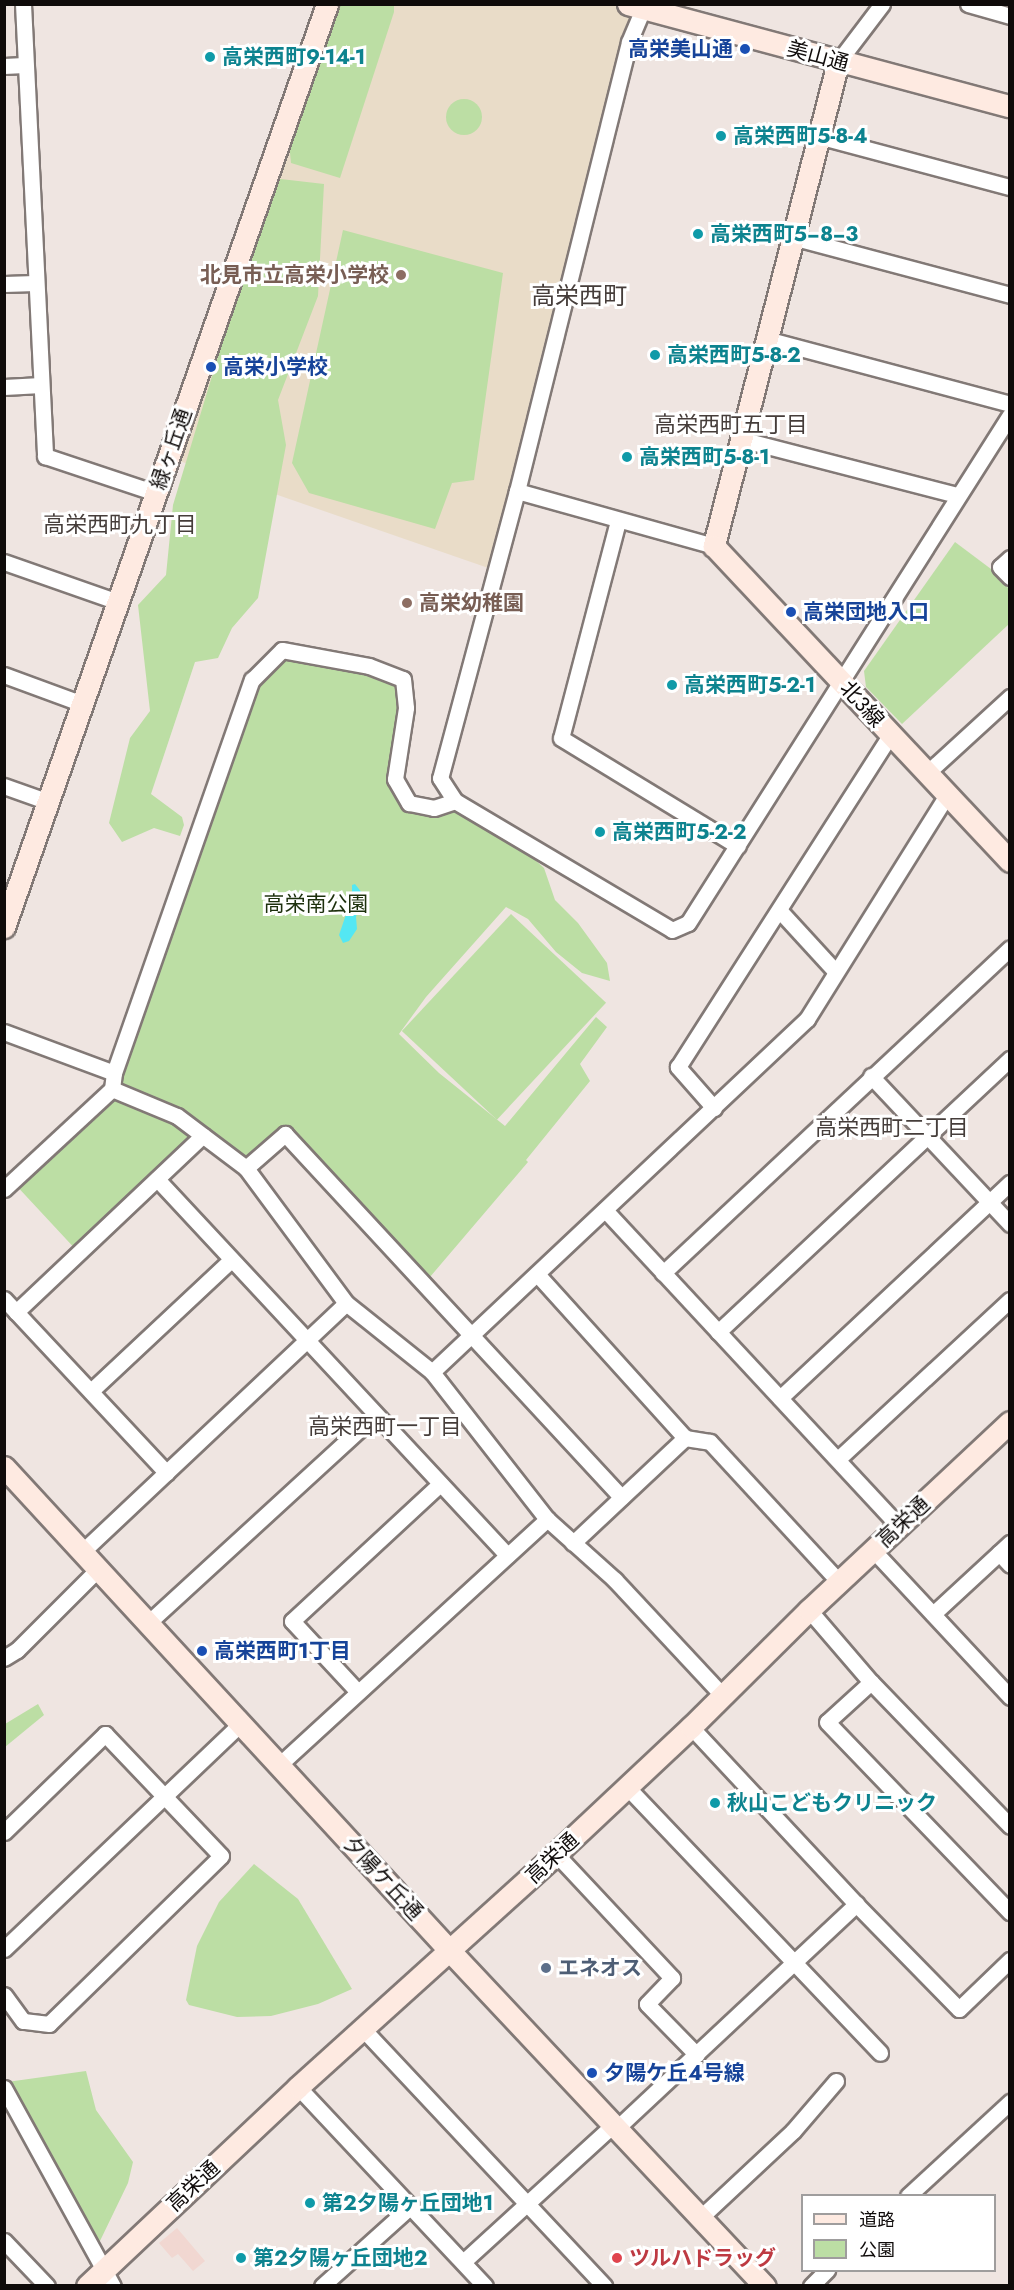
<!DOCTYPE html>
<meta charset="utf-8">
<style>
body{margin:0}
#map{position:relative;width:1014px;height:2290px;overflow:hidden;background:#efe5e1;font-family:Jost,"Noto Sans JP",sans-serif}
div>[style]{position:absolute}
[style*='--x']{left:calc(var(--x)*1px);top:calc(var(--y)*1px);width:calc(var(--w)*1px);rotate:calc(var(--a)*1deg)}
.industrial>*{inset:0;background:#f1d7d1}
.education>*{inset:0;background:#e9dcc8}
.green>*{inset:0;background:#bcdea4;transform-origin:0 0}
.round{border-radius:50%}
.water>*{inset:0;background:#54e7f3}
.roads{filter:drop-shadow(2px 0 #827976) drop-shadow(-2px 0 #827976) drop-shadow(0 2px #827976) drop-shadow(0 -2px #827976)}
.street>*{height:15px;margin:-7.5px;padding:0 7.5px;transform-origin:7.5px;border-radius:7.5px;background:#fff}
.secondary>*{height:21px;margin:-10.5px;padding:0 10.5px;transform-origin:10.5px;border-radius:10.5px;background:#feeae1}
.dots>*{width:16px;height:16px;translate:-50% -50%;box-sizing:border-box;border:3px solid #fff;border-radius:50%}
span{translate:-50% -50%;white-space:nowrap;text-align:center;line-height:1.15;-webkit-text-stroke:6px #fff;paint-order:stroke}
.transit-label{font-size:21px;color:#164399;font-weight:700}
.right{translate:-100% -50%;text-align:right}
.left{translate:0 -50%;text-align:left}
.street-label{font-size:21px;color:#0f0b0a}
.culture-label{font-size:21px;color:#0d838f;font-weight:700}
.education-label{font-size:21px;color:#785e54;font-weight:700}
.park-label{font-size:21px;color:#1d300d}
.service-label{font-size:21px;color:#4e5e75;font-weight:700}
.health-label{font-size:21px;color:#be3a42;font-weight:700}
.neighbourhood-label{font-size:22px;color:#453d3a}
.quarter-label{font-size:24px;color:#453d3a}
.frame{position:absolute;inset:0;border:6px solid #0f0b0a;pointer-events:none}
.legend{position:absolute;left:801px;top:2194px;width:195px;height:78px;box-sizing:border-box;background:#fff;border:2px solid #9f9d9d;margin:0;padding:8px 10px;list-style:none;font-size:18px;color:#0f0b0a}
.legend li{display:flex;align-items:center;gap:12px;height:30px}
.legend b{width:30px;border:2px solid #9f9d9d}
</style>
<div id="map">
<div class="industrial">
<i style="clip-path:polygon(177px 2228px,205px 2261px,193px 2271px,178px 2254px,172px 2258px,159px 2243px)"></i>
</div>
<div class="education">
<i style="clip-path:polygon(628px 4px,643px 8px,497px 571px,168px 457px,327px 5px)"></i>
</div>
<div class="green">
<i style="clip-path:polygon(339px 5px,394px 5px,394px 12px,340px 178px,291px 163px,289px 143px)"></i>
<i class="round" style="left:446px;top:99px;width:36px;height:36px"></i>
<i style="clip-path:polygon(272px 178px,324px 184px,318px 296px,278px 400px,286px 445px,258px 598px,232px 628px,218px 658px,195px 662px,151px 794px,182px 817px,184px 825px,180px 836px,154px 828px,122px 842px,109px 823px,130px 738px,150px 711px,138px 605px,166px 575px,173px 505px)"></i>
<i style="clip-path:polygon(343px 230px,503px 273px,474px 480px,452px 483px,435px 529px,309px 493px,292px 463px)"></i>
<i style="clip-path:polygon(955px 542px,991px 569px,1009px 589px,1009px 624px,902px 724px,866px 687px,864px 671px)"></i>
<i style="clip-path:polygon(282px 650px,403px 679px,395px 779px,408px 801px,455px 801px,507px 841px,522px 848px,544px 868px,555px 900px,578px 923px,607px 963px,610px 981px,582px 973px,556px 952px,528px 919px,506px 907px,426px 997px,399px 1034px,439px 1073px,505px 1126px,596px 1017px,607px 1027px,580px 1064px,590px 1081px,526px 1160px,528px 1162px,424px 1284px,285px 1134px,246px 1168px,202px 1135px,79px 1253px,13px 1182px,112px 1089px,252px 680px)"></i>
<i style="left:511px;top:914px;width:130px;height:160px;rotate:43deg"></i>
<i style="clip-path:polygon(38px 1704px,44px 1715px,5px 1747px,5px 1724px)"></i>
<i style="clip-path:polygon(254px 1864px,298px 1899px,352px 1989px,318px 2004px,271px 2016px,237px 2017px,189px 2005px,186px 2000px,197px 1946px,219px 1902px)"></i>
<i style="clip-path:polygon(86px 2071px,96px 2110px,133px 2162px,128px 2183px,99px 2243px,90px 2239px,7px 2082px)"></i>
</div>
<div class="water">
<i style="clip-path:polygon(355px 884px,362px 893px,356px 917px,357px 929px,349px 941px,343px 943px,339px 935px,352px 897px,352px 885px)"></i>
</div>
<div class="roads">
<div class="street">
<i style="--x:23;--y:4;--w:453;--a:87.2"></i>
<i style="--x:45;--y:456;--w:117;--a:18.4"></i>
<i style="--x:645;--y:4;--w:41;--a:112.8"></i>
<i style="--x:629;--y:42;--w:463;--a:104"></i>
<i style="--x:517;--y:491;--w:297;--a:105"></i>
<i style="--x:440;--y:778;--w:27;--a:57"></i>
<i style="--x:455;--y:801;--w:252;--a:30.7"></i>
<i style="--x:672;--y:930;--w:17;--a:-24"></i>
<i style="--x:688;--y:923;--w:601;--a:-57.63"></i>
<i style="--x:968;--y:4;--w:44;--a:15.9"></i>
<i style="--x:838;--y:62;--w:73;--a:-52.8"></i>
<i style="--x:4;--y:66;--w:20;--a:-3"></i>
<i style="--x:818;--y:136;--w:199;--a:14.9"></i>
<i style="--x:792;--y:237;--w:226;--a:14.9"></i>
<i style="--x:4;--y:284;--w:31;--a:-2"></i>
<i style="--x:766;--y:339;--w:253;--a:14.9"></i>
<i style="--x:4;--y:387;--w:37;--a:-3"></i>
<i style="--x:740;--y:439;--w:224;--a:14.5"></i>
<i style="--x:517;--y:491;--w:205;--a:15.6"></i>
<i style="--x:618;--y:521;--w:224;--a:104.7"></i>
<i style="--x:561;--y:738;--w:207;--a:31.4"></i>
<i style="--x:1010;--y:558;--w:13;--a:138"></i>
<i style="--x:1000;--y:567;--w:14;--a:45"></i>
<i style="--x:4;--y:562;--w:121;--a:19.3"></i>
<i style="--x:4;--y:675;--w:84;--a:20.2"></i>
<i style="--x:927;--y:773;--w:113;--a:-42.5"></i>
<i style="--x:4;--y:786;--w:48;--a:19.6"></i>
<i style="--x:780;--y:911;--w:81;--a:47.5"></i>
<i style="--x:4;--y:1032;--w:117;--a:20.4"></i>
<i style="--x:871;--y:1076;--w:203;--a:46.8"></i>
<i style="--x:112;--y:1089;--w:70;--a:22.6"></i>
<i style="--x:177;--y:1116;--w:86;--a:37"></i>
<i style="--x:246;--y:1168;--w:168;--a:53.5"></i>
<i style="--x:346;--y:1303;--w:110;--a:38.7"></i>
<i style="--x:432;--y:1372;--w:187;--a:52"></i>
<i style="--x:547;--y:1519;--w:91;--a:41.9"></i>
<i style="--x:615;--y:1580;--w:158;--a:47"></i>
<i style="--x:714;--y:1108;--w:55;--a:-131.3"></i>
<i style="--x:678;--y:1067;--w:394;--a:-57.4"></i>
<i style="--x:246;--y:1168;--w:52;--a:-41.1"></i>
<i style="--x:285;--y:1134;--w:495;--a:47.2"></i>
<i style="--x:157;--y:1179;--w:514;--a:47.05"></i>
<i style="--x:4;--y:1189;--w:147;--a:-42.8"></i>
<i style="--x:112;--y:1089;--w:16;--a:-83"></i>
<i style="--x:114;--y:1073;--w:417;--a:-70.7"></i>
<i style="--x:252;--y:680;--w:42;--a:-45"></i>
<i style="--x:282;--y:650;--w:88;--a:10.4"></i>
<i style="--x:369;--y:666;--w:36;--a:21"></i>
<i style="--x:403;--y:679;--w:29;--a:84"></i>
<i style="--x:406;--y:708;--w:72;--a:98.8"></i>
<i style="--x:395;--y:779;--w:28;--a:60"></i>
<i style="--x:409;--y:803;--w:25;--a:11"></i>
<i style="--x:434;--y:808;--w:22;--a:-18"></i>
<i style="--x:605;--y:1210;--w:432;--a:47.1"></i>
<i style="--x:663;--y:1273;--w:475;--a:-43.1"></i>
<i style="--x:537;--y:1274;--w:221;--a:47.9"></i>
<i style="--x:685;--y:1438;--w:25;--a:9"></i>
<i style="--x:710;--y:1442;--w:190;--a:47.3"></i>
<i style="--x:4;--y:1299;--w:238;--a:46.9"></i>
<i style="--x:16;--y:1312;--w:257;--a:-43.4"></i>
<i style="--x:718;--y:1332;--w:400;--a:-43.1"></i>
<i style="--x:432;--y:1372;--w:515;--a:-43.27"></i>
<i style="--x:807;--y:1019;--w:264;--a:-58"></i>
<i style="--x:91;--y:1391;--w:192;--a:-43.1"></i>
<i style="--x:780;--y:1398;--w:315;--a:-43.1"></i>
<i style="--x:838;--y:1459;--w:234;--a:-42.8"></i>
<i style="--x:573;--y:1543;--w:154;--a:-43.2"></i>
<i style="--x:873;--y:1550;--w:201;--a:47"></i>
<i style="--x:83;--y:1551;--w:361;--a:-43.3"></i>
<i style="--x:999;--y:1553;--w:16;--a:47"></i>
<i style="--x:809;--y:1610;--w:95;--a:49.3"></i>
<i style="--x:871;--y:1682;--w:200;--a:46"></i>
<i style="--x:933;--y:1614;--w:105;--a:-42.7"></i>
<i style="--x:148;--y:1623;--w:308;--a:-42.5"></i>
<i style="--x:4;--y:1658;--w:15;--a:-32"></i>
<i style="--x:17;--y:1650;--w:115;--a:-45"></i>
<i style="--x:871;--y:1682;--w:59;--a:137.7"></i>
<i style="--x:827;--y:1722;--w:264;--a:46.1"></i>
<i style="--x:358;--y:1692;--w:97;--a:-132.9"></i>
<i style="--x:292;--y:1621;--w:202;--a:-42.8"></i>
<i style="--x:691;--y:1727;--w:242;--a:47"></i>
<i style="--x:856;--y:1904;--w:147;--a:45.6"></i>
<i style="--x:959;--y:2009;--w:71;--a:-43.9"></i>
<i style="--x:279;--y:1765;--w:364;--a:-42.5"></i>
<i style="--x:627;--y:1787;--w:367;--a:46.4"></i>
<i style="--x:4;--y:1832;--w:141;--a:-44.1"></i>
<i style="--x:105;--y:1734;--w:168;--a:46.4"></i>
<i style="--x:221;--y:1856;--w:240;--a:135.7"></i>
<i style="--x:49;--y:2024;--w:26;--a:-173"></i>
<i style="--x:23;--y:2021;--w:32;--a:-126"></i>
<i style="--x:556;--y:1854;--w:170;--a:46.9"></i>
<i style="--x:672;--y:1978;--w:36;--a:134"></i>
<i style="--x:647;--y:2004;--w:71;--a:45.6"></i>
<i style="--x:4;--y:1949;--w:326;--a:-43.6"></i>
<i style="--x:362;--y:2028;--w:354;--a:46.8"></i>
<i style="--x:298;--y:2087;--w:273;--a:46.8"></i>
<i style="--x:4;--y:2088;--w:226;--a:61.2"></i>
<i style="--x:617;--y:2128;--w:328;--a:-43.1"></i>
<i style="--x:908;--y:2196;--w:139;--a:-42.7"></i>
<i style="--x:701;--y:2217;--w:126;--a:-43.1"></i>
<i style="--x:793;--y:2131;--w:66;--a:-49.3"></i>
<i style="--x:4;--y:2241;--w:62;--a:46.3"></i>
<i style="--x:463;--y:2262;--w:205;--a:-42.4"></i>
<i style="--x:322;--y:2286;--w:120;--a:-42"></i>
<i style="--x:811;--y:2286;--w:23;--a:-45"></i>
</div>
<div class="secondary">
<i style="--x:628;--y:4;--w:395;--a:15"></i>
<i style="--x:838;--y:62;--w:500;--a:104.4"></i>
<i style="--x:714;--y:546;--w:432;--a:46.8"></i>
<i style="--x:4;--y:927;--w:978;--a:-70.71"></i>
<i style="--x:4;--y:1467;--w:658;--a:47.34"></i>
<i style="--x:450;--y:1951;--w:460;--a:46.8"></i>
<i style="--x:87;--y:2286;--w:290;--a:-43.3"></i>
<i style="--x:298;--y:2087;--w:355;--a:-42.1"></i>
<i style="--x:561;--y:1849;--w:178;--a:-43.2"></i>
<i style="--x:691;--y:1727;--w:166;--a:-44.8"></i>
<i style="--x:809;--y:1610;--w:275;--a:-43.1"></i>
</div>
</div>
<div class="dots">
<i style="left:745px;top:49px;background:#1a4fb4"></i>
<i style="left:210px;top:57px;background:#0f9aa8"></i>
<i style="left:721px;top:136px;background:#0f9aa8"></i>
<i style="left:698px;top:234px;background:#0f9aa8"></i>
<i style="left:401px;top:275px;background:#8d6e63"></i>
<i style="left:655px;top:355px;background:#0f9aa8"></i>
<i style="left:211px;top:367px;background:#1a4fb4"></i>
<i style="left:627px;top:457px;background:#0f9aa8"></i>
<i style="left:407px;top:603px;background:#8d6e63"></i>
<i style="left:791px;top:612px;background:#1a4fb4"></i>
<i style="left:672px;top:685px;background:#0f9aa8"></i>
<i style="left:600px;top:832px;background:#0f9aa8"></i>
<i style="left:202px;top:1651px;background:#1a4fb4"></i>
<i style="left:715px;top:1803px;background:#0f9aa8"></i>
<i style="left:546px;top:1968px;background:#5c6f8a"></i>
<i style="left:592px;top:2073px;background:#1a4fb4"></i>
<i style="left:310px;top:2203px;background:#0f9aa8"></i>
<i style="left:241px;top:2258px;background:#0f9aa8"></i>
<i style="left:617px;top:2258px;background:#e0444e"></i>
</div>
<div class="transit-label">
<span class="right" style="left:733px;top:49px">高栄美山通</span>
<span class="left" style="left:223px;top:367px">高栄小学校</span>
<span class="left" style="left:803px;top:612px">高栄団地入口</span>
<span class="left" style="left:214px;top:1651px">高栄西町1丁目</span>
<span class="left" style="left:604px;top:2073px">夕陽ケ丘4号線</span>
</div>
<div class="street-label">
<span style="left:818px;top:56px;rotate:15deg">美山通</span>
<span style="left:171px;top:449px;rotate:-71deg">緑ヶ丘通</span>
<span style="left:862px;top:704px;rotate:48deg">北3線</span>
<span style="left:903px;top:1522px;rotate:-43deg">高栄通</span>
<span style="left:552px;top:1858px;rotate:-43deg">高栄通</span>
<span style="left:383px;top:1878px;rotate:47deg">夕陽ケ丘通</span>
<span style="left:193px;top:2186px;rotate:-43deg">高栄通</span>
</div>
<div class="culture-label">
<span class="left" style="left:222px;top:57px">高栄西町9-14-1</span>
<span class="left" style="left:733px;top:136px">高栄西町5-8-4</span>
<span class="left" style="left:710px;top:234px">高栄西町５−８−３</span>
<span class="left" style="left:667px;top:355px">高栄西町5-8-2</span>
<span class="left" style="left:639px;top:457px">高栄西町5-8-1</span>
<span class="left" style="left:684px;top:685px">高栄西町5-2-1</span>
<span class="left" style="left:612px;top:832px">高栄西町5-2-2</span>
<span class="left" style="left:727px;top:1803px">秋山こどもクリニック</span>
<span class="left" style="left:322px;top:2203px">第2夕陽ヶ丘団地1</span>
<span class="left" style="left:253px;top:2258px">第2夕陽ヶ丘団地2</span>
</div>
<div class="education-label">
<span class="right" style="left:389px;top:275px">北見市立高栄小学校</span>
<span class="left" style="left:419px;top:603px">高栄幼稚園</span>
</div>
<div class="park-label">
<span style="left:316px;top:904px">高栄南公園</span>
</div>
<div class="service-label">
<span class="left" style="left:558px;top:1968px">エネオス</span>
</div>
<div class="health-label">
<span class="left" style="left:629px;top:2258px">ツルハドラッグ</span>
</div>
<div class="neighbourhood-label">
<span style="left:731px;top:425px">高栄西町五丁目</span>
<span style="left:120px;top:525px">高栄西町九丁目</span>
<span style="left:892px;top:1128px">高栄西町二丁目</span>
<span style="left:385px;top:1427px">高栄西町一丁目</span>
</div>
<div class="quarter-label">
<span style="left:579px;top:296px">高栄西町</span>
</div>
<div class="frame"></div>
<ul class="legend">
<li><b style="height:8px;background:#feeae1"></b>道路</li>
<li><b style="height:16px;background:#bcdea4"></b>公園</li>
</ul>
</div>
